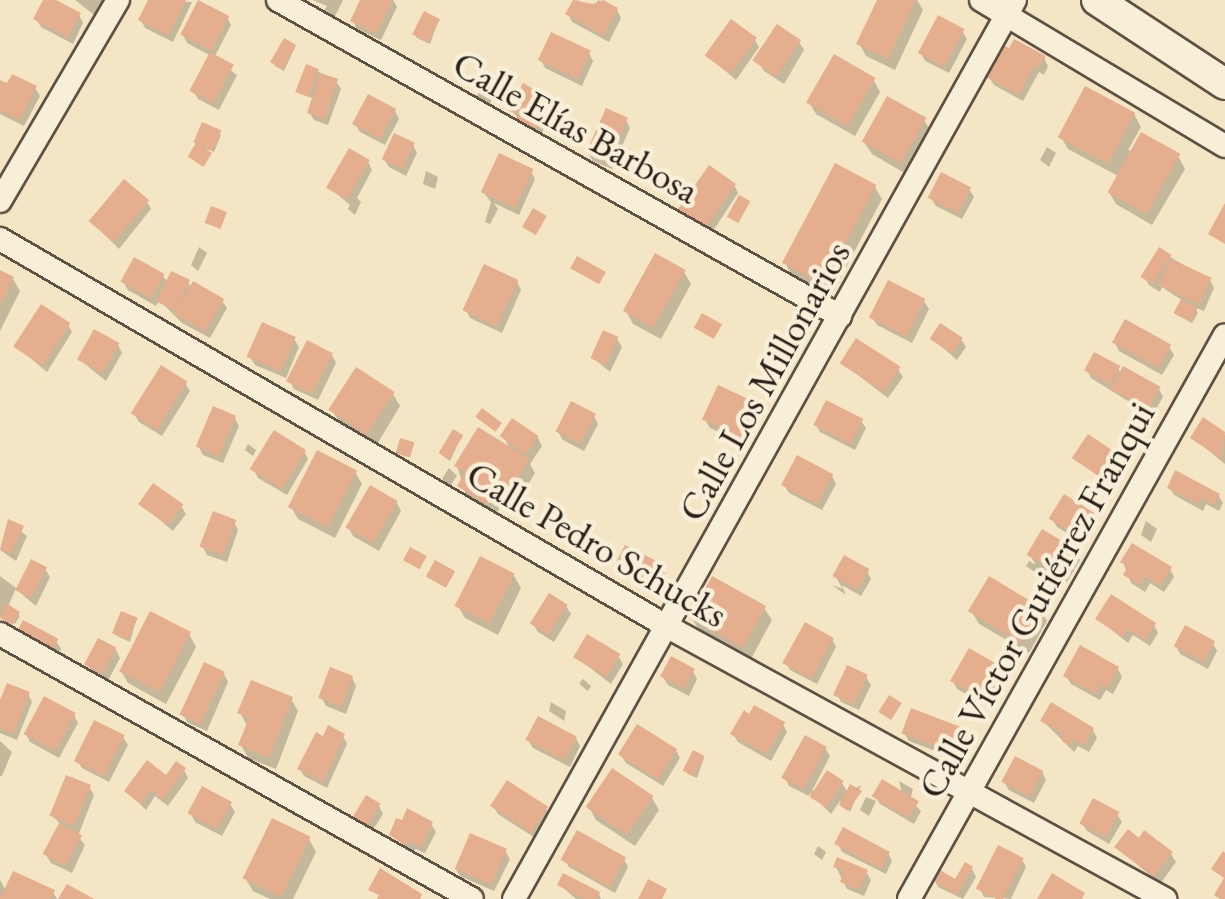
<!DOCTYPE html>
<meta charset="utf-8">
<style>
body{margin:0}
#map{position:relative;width:1225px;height:899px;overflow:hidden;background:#f4e6c4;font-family:"EB Garamond",serif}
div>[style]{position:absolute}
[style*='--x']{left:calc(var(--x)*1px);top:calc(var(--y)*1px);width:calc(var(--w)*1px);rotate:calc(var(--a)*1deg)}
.shadow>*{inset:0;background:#0003;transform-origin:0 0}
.building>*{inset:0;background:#e5ae8e;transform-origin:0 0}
.roads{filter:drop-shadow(2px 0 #5e5043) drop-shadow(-2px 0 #5e5043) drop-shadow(0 2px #5e5043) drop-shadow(0 -2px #5e5043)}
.street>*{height:22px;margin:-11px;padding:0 11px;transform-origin:11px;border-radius:11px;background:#f8efd9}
.secondary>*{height:30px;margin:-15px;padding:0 15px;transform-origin:15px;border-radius:15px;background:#f8efd9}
span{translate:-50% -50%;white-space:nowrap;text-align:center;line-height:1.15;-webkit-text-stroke:9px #f8efd9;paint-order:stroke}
.street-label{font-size:38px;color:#2c1e18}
</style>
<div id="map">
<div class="shadow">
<i style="clip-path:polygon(46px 0,79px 15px,83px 23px,73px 44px,41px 27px,36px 19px)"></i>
<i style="clip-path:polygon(75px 0,107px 0,98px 18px)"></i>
<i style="clip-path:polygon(151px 0,192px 2px,173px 42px,145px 28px,141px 20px)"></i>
<i style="clip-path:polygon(313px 0,343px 0,333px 20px,323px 13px,327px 6px)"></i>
<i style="clip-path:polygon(363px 0,393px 0,397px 7px,381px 40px,357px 29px,353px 21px)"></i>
<i style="clip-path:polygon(576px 0,594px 7px,598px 0,617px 10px,621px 18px,609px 42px,572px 22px,568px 14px)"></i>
<i style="clip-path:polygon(880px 0,917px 0,923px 10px,895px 70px,866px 56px,859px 43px)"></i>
<i style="clip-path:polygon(227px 17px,231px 25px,214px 58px,237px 75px,219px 110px,198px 99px,193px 91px,211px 56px,187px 43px,183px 35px)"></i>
<i style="clip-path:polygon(438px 21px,430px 44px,417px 38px,415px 35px)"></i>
<i style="clip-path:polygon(962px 31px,967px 39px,949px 73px,925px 61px,921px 53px)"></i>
<i style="clip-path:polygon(755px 40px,759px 47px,736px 80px,708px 56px)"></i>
<i style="clip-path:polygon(799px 42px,804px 50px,784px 84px,764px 71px,759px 63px)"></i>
<i style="clip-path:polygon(295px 47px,284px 71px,275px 66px,274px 63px)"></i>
<i style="clip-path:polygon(589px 53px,593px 61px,582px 86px,545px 68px,541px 60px)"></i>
<i style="clip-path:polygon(1044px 58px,1048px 66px,1044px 75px,1039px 72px,1023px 101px,994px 85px,989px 77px)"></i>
<i style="clip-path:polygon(317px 71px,336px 81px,341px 89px,328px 125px,314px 120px,309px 112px,314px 99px,299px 92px)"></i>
<i style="clip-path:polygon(873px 79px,880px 92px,855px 136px,816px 114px,809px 102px)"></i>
<i style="clip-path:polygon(0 83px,35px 88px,40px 96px,24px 126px,0 114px)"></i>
<i style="clip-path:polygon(482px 87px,494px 96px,488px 107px,476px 98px)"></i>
<i style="clip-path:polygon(550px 100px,555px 108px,538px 140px,511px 110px)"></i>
<i style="clip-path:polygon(395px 111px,399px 119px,385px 145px,360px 132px,355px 124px)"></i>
<i style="clip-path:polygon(1134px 114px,1141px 127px,1128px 150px,1178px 156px,1185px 169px,1152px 225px,1116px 204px,1109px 192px,1118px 176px,1068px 149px,1061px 137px)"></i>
<i style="clip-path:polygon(626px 120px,630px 128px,612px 169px,593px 161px,588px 153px)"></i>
<i style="clip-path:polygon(924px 120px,931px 132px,908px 175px,872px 154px,864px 142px)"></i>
<i style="clip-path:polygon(203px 125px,221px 135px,214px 152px,207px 149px,202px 166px,190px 157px)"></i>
<i style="clip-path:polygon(413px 145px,417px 153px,406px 176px,389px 167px,384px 159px)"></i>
<i style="clip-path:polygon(1047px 147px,1056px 153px,1049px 167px,1040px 160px)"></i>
<i style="clip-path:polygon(368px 162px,372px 170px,357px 198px,361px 202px,355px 215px,348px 209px,350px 205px,330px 188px)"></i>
<i style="clip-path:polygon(426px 171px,438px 177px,435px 189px,423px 184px)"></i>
<i style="clip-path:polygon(531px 171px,535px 179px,519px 215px,494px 203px,498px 209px,490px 224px,485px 222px,491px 202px,483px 192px)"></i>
<i style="clip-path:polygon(734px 185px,738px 193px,711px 234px,682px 210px)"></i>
<i style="clip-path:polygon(875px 187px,882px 199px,831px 296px,792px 275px,785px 263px)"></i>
<i style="clip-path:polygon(969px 189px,974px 197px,962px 219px,936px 206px,931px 198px)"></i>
<i style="clip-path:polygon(147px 202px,151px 209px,119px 249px,92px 222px)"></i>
<i style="clip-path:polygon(199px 247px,207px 253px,198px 271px,191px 265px)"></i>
<i style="clip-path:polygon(1170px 257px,1210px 280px,1214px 288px,1204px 311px,1194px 307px,1198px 313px,1192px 323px,1176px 313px,1183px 301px,1162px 287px,1160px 292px,1149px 285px,1145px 278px)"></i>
<i style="clip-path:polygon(684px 272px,691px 284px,661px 339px,633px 324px,626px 311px)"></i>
<i style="clip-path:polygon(0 273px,13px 279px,20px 291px,0 331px)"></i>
<i style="clip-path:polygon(163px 276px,168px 283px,188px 282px,192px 289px,222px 301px,227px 308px,210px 338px,182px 323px,159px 300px,156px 306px,128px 290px,123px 282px)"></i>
<i style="clip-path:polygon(517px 282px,521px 290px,502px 333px,470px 318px,466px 310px)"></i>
<i style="clip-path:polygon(924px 301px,929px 309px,912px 343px,877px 325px,872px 317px)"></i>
<i style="clip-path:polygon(68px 325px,72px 332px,47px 372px,17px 347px)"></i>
<i style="clip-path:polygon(294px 339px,299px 347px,286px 378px,255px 365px,250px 357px)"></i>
<i style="clip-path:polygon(617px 339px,622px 347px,610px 372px,593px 358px)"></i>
<i style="clip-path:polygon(933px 339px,961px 339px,966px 347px,957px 360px)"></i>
<i style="clip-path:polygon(1115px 343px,1169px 347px,1174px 355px,1162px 375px,1119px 351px)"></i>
<i style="clip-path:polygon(118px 345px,122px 353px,106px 381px,80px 360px)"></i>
<i style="clip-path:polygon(332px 355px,336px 363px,318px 400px,294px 389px,290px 381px)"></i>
<i style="clip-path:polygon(842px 363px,898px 369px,903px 377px,888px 398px)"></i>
<i style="clip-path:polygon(1118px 368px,1121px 374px,1159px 389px,1163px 397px,1152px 416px,1091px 378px,1087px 370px)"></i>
<i style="clip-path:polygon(185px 383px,190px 391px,162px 436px,139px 422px,134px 414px)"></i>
<i style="clip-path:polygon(393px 394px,400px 406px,376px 446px,339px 422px,332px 410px)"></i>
<i style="clip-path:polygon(756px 406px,761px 414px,747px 445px,710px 428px,705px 420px)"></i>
<i style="clip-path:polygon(594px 416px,598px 424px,584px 451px,563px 440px,558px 432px)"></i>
<i style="clip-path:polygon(235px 418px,239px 426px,223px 463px,203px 455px,199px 447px)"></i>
<i style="clip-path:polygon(861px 421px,866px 428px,855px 450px,820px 432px,816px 425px)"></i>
<i style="clip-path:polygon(1204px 421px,1225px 435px,1225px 464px,1193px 438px)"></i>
<i style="clip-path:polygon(503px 436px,538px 438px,542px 446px,530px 464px,535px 473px,512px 511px,502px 505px,495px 515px,467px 498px,457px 466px,511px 450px)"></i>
<i style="clip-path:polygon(461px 437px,450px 461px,443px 456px,441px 453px)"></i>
<i style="clip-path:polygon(248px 444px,256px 450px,253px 456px,245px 450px)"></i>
<i style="clip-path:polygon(304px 451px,308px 459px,287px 495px,258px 478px,254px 470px)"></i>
<i style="clip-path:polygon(1075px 458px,1119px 458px,1124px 465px,1111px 486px)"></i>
<i style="clip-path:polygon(449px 468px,457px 476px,450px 486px,442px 479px)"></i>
<i style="clip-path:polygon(355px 472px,362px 484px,335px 538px,298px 519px,291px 507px)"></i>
<i style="clip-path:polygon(832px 476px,836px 484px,822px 510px,789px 493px,784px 485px)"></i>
<i style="clip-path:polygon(1170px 488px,1218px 495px,1223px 503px,1219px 511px,1206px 504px,1203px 511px,1174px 495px)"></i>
<i style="clip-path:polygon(397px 503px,401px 511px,379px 551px,353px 536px,349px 528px)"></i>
<i style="clip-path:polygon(141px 504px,181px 506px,186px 514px,173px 531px)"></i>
<i style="clip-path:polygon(1093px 515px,1098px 522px,1085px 544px,1057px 527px,1052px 519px)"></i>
<i style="clip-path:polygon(1146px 521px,1157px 529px,1151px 542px,1141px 535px)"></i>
<i style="clip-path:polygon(9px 522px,27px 536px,16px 561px,0 550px)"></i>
<i style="clip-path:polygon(234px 522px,238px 530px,227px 562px,207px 555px,203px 547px)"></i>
<i style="clip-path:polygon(1076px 552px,1080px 560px,1067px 582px,1047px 570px,1043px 578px,1026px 566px,1029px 561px,1036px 565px,1030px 555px)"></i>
<i style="clip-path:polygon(1123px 562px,1170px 569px,1174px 577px,1164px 592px,1150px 583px,1145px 592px,1131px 583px)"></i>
<i style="clip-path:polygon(661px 566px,665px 574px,656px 593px,622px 574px,617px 567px)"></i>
<i style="clip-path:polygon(45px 569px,50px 577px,36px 606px,18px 591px)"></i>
<i style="clip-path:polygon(867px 571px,871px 579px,861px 596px,842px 585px,846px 595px,832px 585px,843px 589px,835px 576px)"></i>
<i style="clip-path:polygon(0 576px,16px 588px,8px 607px,20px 616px,15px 624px,0 617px)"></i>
<i style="clip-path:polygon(514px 576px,521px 588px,498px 635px,465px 618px,458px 606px)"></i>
<i style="clip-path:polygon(566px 606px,571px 614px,554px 642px,538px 632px,533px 624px)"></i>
<i style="clip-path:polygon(764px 608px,772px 620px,751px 659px,700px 631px,692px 619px)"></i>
<i style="clip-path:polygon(1039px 608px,1047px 621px,1029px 653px,979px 624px,972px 612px)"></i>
<i style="clip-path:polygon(1098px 619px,1154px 625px,1158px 633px,1150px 646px,1133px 635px,1128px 643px)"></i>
<i style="clip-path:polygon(136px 620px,130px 642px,117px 636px,115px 633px)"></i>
<i style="clip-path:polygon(189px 634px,196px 647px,166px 704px,128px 683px,121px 671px)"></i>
<i style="clip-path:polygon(832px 639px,836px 647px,817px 684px,790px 670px,786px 663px)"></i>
<i style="clip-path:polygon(56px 641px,61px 649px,53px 662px,21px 644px)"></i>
<i style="clip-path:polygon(1213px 643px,1217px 651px,1208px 669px,1180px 654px,1176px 646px)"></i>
<i style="clip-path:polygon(116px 650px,120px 658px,108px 681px,92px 672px,87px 664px)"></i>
<i style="clip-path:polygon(618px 656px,623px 664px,611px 684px,576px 657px)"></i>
<i style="clip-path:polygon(1118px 669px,1122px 677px,1113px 694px,1106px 690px,1100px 700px,1071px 684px,1066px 676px)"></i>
<i style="clip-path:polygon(693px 671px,697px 679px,689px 696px,668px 685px,663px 677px)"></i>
<i style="clip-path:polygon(1003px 671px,1008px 679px,991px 708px,957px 689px,953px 681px)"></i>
<i style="clip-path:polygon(224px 674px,228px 682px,207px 731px,188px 723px,183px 715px)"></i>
<i style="clip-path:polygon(866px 677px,871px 685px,859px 710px,841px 702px,837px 694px)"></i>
<i style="clip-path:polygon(352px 678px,356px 686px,346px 714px,326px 706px,322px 698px)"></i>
<i style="left:583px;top:679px;width:11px;height:6px;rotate:41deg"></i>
<i style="clip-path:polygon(28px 694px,32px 702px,17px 740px,0 733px,0 707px)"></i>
<i style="clip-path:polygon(291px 699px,298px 711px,276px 769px,248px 758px,241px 745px,247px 725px,240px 713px)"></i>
<i style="clip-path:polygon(551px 702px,566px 711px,564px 721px,549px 711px)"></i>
<i style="clip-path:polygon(74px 715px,78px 723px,59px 758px,30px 742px,26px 734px)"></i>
<i style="clip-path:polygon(1043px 721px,1093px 730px,1097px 738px,1089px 752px,1078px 746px,1074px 752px)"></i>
<i style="clip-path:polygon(783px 724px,787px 732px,771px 761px,738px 742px,733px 734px)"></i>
<i style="clip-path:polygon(959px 729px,964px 737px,956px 759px,909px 741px,904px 733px)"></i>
<i style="clip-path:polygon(343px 736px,347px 744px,327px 788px,304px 776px,300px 769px,324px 739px)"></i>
<i style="clip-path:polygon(123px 737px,128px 745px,109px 782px,82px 768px,77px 760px)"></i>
<i style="clip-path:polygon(576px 738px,580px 746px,570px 767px,533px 748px,528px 740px)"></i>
<i style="clip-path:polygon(0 741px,12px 752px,2px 776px,0 776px)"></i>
<i style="clip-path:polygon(825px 748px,830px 756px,812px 791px,842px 783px,848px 793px,861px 785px,850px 812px,840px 801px,831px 814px,810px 793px,809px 796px,789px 786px,785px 778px)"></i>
<i style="clip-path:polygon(676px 750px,680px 758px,663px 786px,626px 763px,621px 755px)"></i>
<i style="clip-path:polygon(704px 758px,697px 778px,688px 774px,686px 771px)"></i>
<i style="clip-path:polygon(184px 770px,188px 778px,168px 806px,155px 796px,146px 810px,127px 791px)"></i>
<i style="clip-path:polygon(1042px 772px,1046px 780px,1034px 803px,1009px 790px,1004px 782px)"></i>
<i style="clip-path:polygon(899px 781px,913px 789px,910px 800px,921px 811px,914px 824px,880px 804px,875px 796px,902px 794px)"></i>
<i style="clip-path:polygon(89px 787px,94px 795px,78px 836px,85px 845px,72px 873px,51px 863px,46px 855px,61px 825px,53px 816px)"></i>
<i style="clip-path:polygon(866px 797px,876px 801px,869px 816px,860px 810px)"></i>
<i style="clip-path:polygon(652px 798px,659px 810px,635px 846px,596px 820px,589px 807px)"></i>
<i style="clip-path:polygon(230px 804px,235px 812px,222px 836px,195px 822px,191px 814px)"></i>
<i style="clip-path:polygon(379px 806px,383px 814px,369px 836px,357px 828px)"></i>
<i style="clip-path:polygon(493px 806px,546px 809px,551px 817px,537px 839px,498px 814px)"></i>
<i style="clip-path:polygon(1117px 814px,1122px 822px,1109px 844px,1087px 831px,1082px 823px)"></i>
<i style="clip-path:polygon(431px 824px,436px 832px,425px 853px,416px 849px,412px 852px,392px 834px)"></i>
<i style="clip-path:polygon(309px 839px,316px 852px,293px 899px,270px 899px,253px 891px,245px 878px)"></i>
<i style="clip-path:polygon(1139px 842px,1171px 854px,1176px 862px,1160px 884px,1117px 847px)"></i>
<i style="clip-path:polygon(838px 844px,888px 853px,892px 861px,886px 874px,842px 852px)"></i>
<i style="clip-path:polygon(818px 846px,826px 852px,822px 860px,814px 854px)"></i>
<i style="clip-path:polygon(505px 851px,510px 859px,494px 891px,460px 876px,455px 868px)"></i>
<i style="clip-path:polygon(564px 859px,624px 859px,628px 867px,615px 893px,569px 867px)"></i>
<i style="clip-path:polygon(1022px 860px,1026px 867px,1011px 899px,984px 897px,980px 889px)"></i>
<i style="clip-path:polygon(836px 867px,866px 872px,871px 880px,864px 896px,847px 889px)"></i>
<i style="clip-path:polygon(972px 869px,976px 877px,963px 899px,938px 887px,934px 879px,956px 882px)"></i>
<i style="clip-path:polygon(0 880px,6px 891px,53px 892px,57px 899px,0 899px)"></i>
<i style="clip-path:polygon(560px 885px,599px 894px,601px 899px,576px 899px)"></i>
</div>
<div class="building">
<i style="clip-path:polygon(43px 0,56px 0,81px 13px,68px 38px,33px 19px)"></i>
<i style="clip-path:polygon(148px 0,186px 0,168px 36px,138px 20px)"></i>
<i style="left:198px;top:0;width:35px;height:39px;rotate:27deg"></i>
<i style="clip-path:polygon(360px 0,393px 0,376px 34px,350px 21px)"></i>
<i style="clip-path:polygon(573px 0,593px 4px,603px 0,618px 8px,604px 36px,565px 14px)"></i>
<i style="clip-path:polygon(877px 0,916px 0,888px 59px,856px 44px)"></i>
<i style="left:424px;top:11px;width:18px;height:26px;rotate:27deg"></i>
<i style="left:938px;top:15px;width:30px;height:43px;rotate:28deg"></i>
<i style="left:731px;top:19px;width:32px;height:45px;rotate:36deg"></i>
<i style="left:777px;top:24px;width:29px;height:44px;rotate:34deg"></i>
<i style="left:551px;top:32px;width:44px;height:31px;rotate:25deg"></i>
<i style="left:284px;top:38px;width:14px;height:28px;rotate:30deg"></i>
<i style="clip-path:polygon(1014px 39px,1046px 56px,1039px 68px,1034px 65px,1019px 95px,986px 77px,1003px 45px,1009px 48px)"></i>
<i style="left:210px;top:52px;width:27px;height:44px;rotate:28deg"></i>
<i style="left:834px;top:54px;width:48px;height:56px;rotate:30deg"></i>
<i style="left:306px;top:64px;width:14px;height:30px;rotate:21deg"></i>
<i style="left:320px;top:73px;width:19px;height:42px;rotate:18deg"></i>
<i style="clip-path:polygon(12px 74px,37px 86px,20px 120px,0 110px,0 80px,7px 83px)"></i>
<i style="clip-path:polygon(523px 83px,552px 99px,533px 134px,514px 124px,518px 115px,508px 110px)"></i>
<i style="left:1085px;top:86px;width:57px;height:58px;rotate:28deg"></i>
<i style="left:368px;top:94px;width:32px;height:34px;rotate:28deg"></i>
<i style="left:887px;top:96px;width:45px;height:52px;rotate:29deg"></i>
<i style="left:606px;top:108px;width:24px;height:49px;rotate:24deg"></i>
<i style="left:202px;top:122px;width:21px;height:22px;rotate:23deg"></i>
<i style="left:1141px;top:132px;width:45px;height:69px;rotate:29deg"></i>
<i style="left:394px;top:133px;width:23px;height:29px;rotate:25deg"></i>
<i style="left:196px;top:143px;width:19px;height:16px;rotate:32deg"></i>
<i style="left:349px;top:148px;width:24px;height:46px;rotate:30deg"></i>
<i style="left:499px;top:153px;width:38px;height:43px;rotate:25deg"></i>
<i style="left:835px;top:163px;width:47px;height:113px;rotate:28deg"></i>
<i style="left:709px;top:165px;width:33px;height:54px;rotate:35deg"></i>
<i style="left:941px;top:172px;width:34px;height:29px;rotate:27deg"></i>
<i style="left:124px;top:179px;width:33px;height:55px;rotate:40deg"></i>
<i style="left:739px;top:195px;width:13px;height:25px;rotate:29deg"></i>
<i style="clip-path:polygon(1225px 203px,1225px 244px,1208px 234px)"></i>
<i style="left:211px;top:206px;width:17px;height:18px;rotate:21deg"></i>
<i style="left:533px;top:208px;width:16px;height:22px;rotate:30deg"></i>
<i style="left:1159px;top:247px;width:15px;height:35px;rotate:32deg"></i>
<i style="left:655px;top:253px;width:35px;height:66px;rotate:29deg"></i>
<i style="left:577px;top:256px;width:33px;height:14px;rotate:29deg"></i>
<i style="left:134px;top:257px;width:35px;height:28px;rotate:29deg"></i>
<i style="left:1171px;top:259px;width:45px;height:29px;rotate:25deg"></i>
<i style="left:484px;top:264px;width:38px;height:51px;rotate:25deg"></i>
<i style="clip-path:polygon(0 270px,14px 277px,0 306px)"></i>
<i style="left:171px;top:271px;width:21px;height:34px;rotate:25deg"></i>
<i style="left:888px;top:280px;width:42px;height:42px;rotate:27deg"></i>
<i style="left:193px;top:281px;width:36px;height:38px;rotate:30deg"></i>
<i style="left:1181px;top:299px;width:19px;height:16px;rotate:28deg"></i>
<i style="left:41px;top:304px;width:35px;height:51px;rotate:33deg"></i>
<i style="left:702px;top:313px;width:23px;height:17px;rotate:29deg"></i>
<i style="left:1125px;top:319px;width:53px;height:27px;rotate:29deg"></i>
<i style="left:262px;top:322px;width:37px;height:38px;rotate:24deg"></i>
<i style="left:940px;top:323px;width:27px;height:19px;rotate:33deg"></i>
<i style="left:94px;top:329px;width:29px;height:35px;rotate:29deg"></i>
<i style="left:603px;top:330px;width:17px;height:31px;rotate:24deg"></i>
<i style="left:856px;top:338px;width:53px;height:30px;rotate:33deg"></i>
<i style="left:307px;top:340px;width:29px;height:46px;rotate:27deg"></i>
<i style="left:1094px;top:352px;width:30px;height:21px;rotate:28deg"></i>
<i style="left:161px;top:365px;width:31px;height:57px;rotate:32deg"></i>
<i style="left:1123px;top:366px;width:43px;height:26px;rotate:29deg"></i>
<i style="left:356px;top:367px;width:46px;height:51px;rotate:33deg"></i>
<i style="left:718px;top:385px;width:44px;height:38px;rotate:25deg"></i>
<i style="left:826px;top:400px;width:42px;height:28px;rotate:27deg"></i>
<i style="left:571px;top:401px;width:28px;height:34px;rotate:27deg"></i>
<i style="left:213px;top:406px;width:25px;height:44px;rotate:23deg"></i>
<i style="left:482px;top:408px;width:25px;height:11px;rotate:37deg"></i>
<i style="clip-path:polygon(1203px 417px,1225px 432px,1222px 459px,1190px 438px)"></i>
<i style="left:512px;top:418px;width:32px;height:22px;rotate:34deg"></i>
<i style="clip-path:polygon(478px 427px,530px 459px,504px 500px,494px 494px,488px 505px,457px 486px,465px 472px,454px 466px)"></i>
<i style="left:453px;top:429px;width:12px;height:28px;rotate:31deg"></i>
<i style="left:274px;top:430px;width:38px;height:46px;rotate:32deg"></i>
<i style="left:1088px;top:434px;width:40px;height:29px;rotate:34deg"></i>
<i style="left:400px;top:438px;width:15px;height:16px;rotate:16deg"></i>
<i style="left:317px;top:450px;width:45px;height:64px;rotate:27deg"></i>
<i style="left:797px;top:455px;width:41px;height:34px;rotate:28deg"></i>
<i style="clip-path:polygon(1175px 470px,1220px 494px,1214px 505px,1202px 498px,1198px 504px,1167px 488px)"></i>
<i style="left:153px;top:483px;width:37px;height:26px;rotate:35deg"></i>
<i style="left:370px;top:485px;width:32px;height:49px;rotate:30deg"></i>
<i style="left:1064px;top:494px;width:36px;height:29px;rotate:32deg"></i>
<i style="left:213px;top:511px;width:25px;height:38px;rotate:21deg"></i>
<i style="clip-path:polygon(8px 519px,24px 526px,11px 554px,0 549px)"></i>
<i style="left:1042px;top:529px;width:41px;height:30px;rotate:31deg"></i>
<i style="clip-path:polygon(1132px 543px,1172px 567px,1160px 586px,1145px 577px,1140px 585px,1123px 575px,1128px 566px,1120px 562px)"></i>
<i style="left:625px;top:545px;width:42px;height:25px;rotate:27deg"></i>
<i style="left:410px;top:547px;width:19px;height:15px;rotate:28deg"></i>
<i style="left:844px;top:555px;width:29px;height:24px;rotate:29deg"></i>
<i style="left:480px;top:556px;width:39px;height:56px;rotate:27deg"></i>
<i style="left:31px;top:559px;width:18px;height:35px;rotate:27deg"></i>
<i style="left:435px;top:560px;width:23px;height:19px;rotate:29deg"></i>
<i style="left:712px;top:576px;width:62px;height:48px;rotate:29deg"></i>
<i style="left:989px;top:576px;width:61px;height:41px;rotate:31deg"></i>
<i style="left:549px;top:593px;width:22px;height:36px;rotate:32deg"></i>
<i style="clip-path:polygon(1111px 594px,1156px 623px,1145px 640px,1128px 629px,1123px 637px,1095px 619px)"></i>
<i style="clip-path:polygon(6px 603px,20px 612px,12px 625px,0 618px)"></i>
<i style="left:121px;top:611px;width:18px;height:24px;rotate:22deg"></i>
<i style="left:150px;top:611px;width:46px;height:68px;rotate:27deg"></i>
<i style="left:23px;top:620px;width:40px;height:20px;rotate:28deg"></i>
<i style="left:805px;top:622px;width:33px;height:47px;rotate:29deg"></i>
<i style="left:1185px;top:625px;width:34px;height:24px;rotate:28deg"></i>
<i style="left:587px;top:634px;width:39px;height:27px;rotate:31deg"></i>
<i style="left:98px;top:638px;width:21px;height:30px;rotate:28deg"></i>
<i style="clip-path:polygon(1080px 645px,1119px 667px,1108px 688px,1101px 684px,1096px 694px,1063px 676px)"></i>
<i style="left:969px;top:648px;width:42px;height:38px;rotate:30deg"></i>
<i style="left:671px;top:656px;width:27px;height:23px;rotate:28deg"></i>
<i style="left:204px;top:662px;width:23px;height:58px;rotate:25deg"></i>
<i style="left:847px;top:665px;width:23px;height:33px;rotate:25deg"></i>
<i style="left:330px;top:667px;width:25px;height:33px;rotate:21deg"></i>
<i style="clip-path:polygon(251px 680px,293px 697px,269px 758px,238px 745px,249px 718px,237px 713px)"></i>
<i style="clip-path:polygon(7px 683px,30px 692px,13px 734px,0 728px,0 700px)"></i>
<i style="left:889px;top:695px;width:15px;height:20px;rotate:32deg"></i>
<i style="left:44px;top:696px;width:36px;height:43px;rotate:28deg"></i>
<i style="clip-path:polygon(1051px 702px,1094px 728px,1084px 746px,1074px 739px,1070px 746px,1062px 741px,1063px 734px,1040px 721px)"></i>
<i style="clip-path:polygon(754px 705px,785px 722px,767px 754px,730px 734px,744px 710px,749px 714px)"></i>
<i style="left:911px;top:708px;width:53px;height:27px;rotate:21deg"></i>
<i style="left:538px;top:716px;width:44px;height:27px;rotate:28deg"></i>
<i style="left:94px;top:720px;width:34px;height:46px;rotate:26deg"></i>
<i style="left:637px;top:724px;width:47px;height:36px;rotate:32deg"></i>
<i style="clip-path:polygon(328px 725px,345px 734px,323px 782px,297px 769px,316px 732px,323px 736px)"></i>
<i style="left:805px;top:735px;width:25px;height:49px;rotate:29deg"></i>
<i style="left:693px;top:750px;width:13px;height:23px;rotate:27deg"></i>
<i style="left:1015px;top:756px;width:32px;height:29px;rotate:28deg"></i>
<i style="clip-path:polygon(147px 760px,166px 775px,176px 761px,186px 768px,163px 800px,150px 790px,140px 804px,124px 791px)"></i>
<i style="left:612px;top:768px;width:50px;height:47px;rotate:34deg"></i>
<i style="left:827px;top:770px;width:20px;height:32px;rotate:33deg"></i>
<i style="left:66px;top:775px;width:27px;height:44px;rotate:22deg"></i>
<i style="left:882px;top:779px;width:43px;height:20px;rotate:31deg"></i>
<i style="left:507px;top:780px;width:49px;height:31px;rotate:33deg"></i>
<i style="clip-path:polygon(850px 784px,862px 791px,848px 811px,839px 805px)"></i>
<i style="left:202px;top:786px;width:34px;height:31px;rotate:28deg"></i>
<i style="left:366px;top:795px;width:17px;height:31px;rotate:31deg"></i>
<i style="left:1093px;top:798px;width:30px;height:29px;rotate:28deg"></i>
<i style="clip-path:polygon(407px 808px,433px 822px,421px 847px,411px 842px,406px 846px,389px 835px,396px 818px,402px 820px)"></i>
<i style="left:272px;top:818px;width:43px;height:67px;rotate:26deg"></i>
<i style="left:59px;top:823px;width:26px;height:35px;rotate:28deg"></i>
<i style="left:843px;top:827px;width:53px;height:19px;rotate:28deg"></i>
<i style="clip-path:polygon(1128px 829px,1139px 838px,1144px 830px,1173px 852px,1154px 877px,1114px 847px)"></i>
<i style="left:577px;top:830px;width:56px;height:34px;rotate:29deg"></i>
<i style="left:470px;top:833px;width:40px;height:39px;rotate:23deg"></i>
<i style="left:998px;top:845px;width:29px;height:49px;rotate:27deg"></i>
<i style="clip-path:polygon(1223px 851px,1225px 853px,1225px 899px,1220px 899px,1214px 895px,1224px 878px,1211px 869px)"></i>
<i style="clip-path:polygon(837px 857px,868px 870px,859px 890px,840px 882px,844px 871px,833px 867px)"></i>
<i style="clip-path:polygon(965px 862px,973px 867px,957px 895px,931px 879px,937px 868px,955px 879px)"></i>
<i style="clip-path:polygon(380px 868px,422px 894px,420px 899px,377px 899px,379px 895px,368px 890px)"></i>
<i style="clip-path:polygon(13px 871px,55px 890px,51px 899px,0 899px)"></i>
<i style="clip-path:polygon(563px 873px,600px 892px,597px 899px,584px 899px,557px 885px)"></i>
<i style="clip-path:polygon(1052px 873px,1085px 893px,1082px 899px,1037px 899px)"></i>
<i style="clip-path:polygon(648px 879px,667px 889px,662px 899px,638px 899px)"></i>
<i style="clip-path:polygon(67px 884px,94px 899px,58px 899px)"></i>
</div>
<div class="roads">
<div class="street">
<i style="--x:278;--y:0;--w:645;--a:29.35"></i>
<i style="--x:981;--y:0;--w:284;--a:30.9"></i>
<i style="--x:0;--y:201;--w:233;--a:-59.6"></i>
<i style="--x:0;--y:239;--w:773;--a:30.15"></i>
<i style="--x:668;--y:627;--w:567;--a:28.69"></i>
<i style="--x:0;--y:634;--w:541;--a:29.31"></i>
<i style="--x:514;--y:899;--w:1029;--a:-60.87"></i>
<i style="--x:909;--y:899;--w:646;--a:-60.74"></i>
</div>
<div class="secondary">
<i style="--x:1097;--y:0;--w:153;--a:33.3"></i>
</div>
</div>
<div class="street-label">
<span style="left:576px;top:127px;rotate:29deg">Calle Elías Barbosa</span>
<span style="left:764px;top:381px;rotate:-61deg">Calle Los Millonarios</span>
<span style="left:597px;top:544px;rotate:30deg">Calle Pedro Schucks</span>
<span style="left:1036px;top:600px;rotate:-61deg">Calle Víctor Gutiérrez Franqui</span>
</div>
</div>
